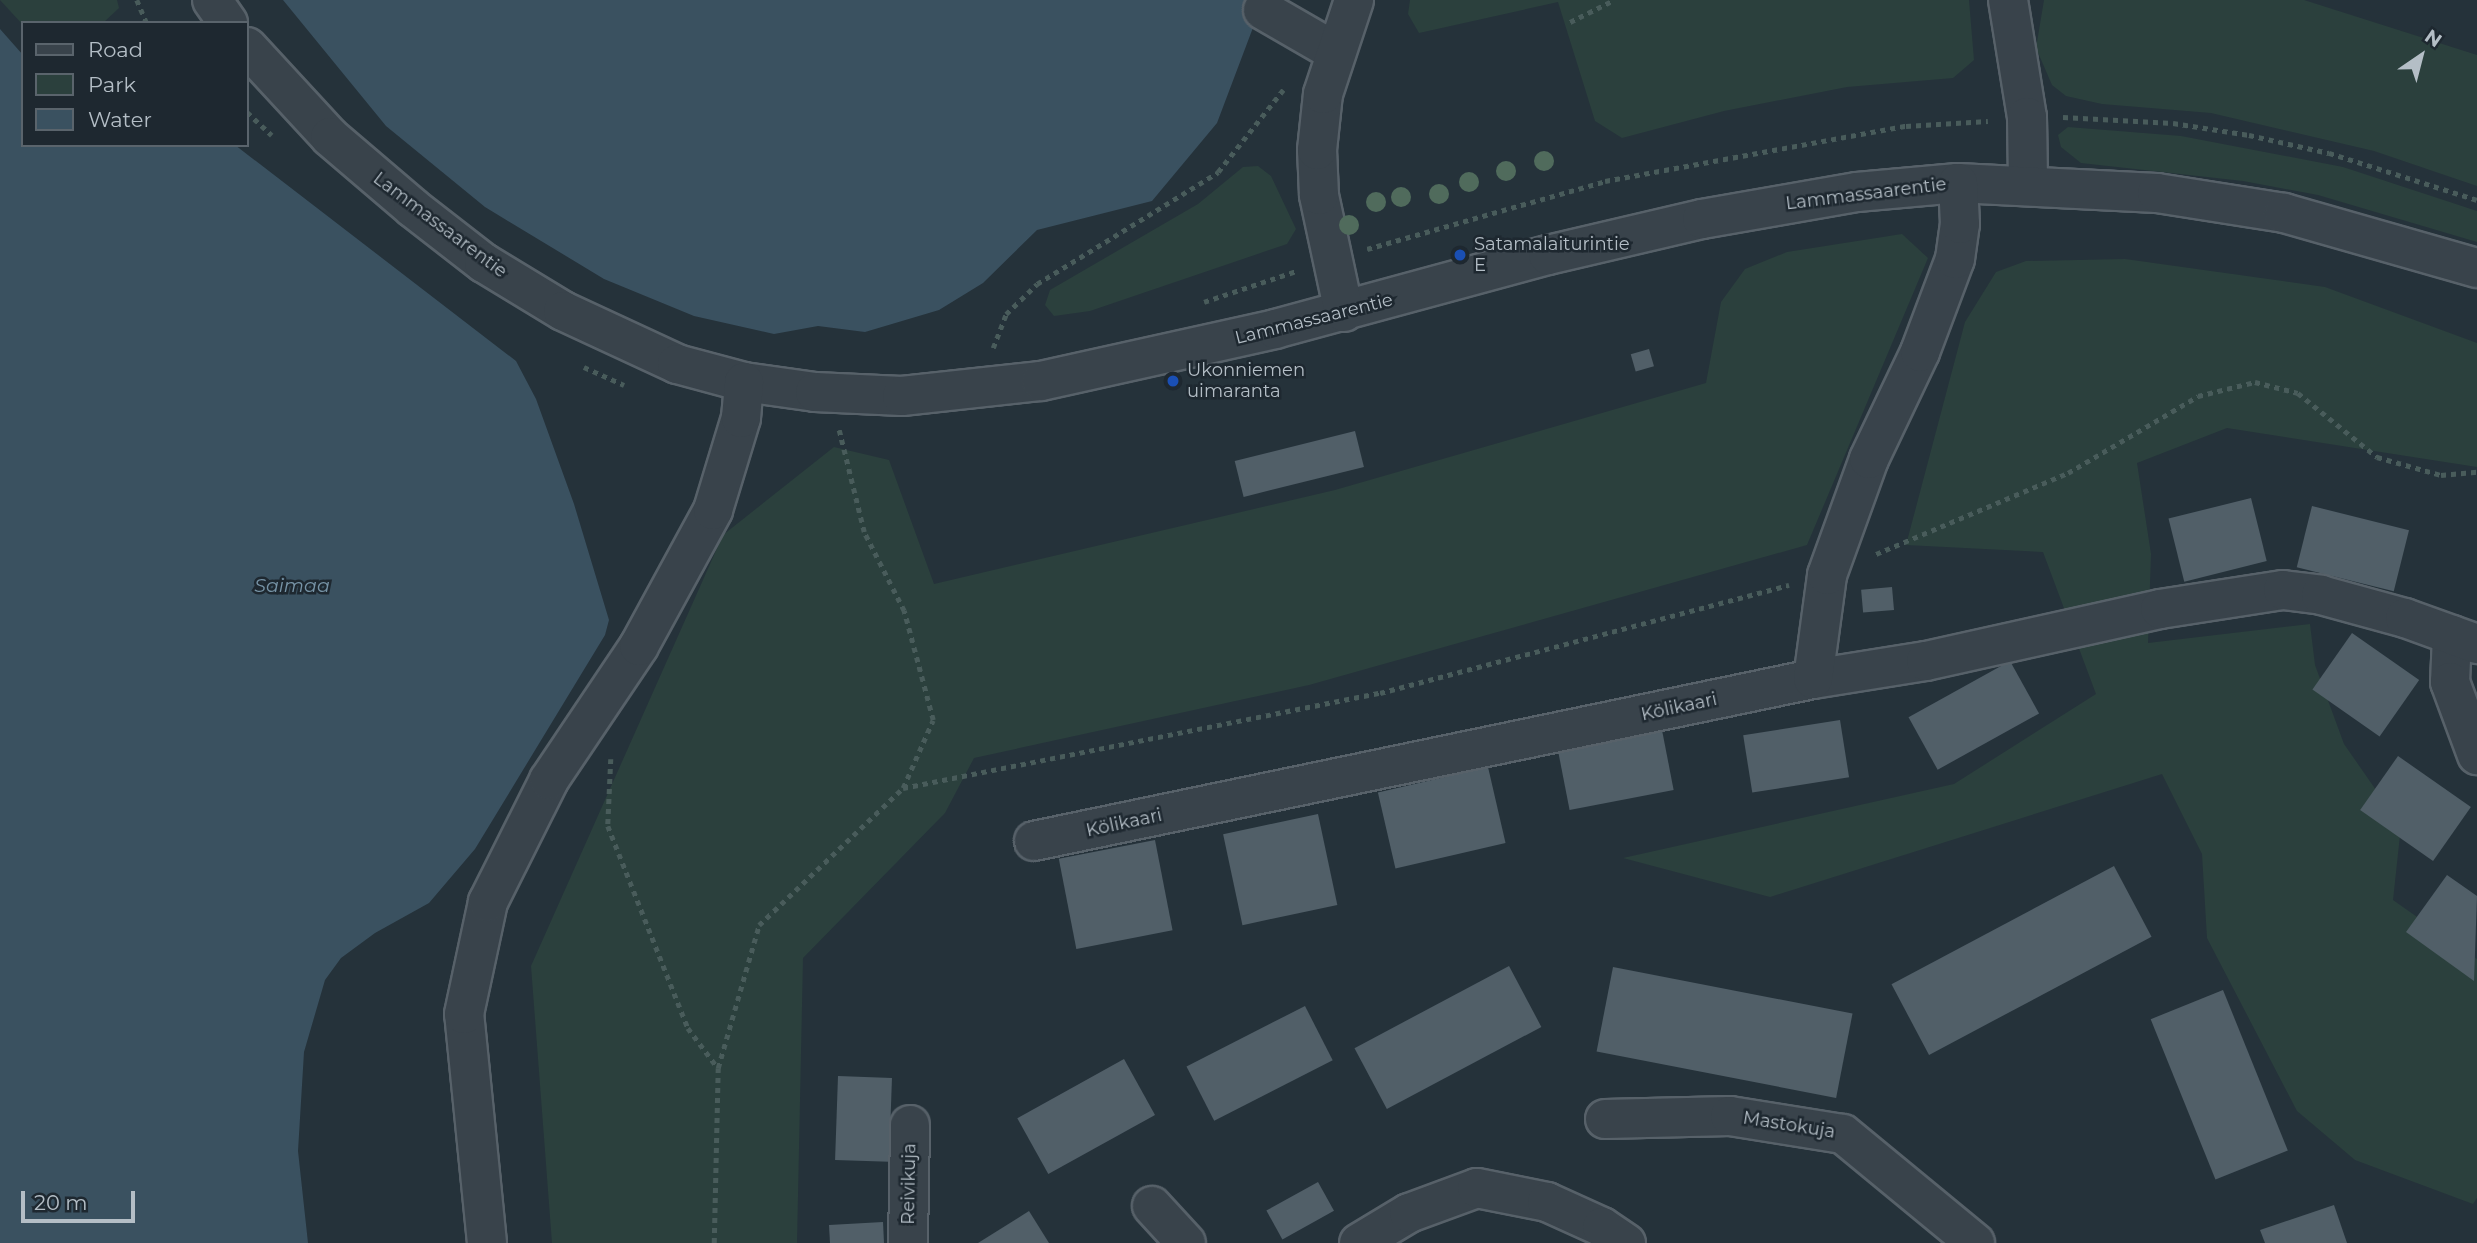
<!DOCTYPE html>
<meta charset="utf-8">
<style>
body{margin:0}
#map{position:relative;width:2477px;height:1243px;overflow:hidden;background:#25323a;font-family:Montserrat,sans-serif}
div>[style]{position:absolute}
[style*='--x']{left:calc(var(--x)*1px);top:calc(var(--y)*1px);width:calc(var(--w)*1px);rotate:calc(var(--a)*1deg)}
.green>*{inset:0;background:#2b403d}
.water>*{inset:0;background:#3a5160}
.building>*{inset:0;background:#515f68;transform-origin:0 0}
.path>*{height:4.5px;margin-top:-2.25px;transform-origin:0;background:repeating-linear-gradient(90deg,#495c5b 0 5px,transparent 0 10px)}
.roads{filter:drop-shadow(2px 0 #576169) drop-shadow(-2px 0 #576169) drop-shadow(0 2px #576169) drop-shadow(0 -2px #576169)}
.minor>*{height:38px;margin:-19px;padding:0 19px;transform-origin:19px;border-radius:19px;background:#39434b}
.trees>*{width:20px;height:20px;margin:-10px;border-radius:50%;background:#506b5c}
.dots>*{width:19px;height:19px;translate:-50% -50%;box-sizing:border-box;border:4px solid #1e2830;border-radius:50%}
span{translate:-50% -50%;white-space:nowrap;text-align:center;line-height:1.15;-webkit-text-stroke:5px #1e2830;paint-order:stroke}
.street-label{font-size:18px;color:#b4bec6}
.poi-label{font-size:18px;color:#b4bec6}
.left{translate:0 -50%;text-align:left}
.water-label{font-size:19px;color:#7794a7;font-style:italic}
.legend{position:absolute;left:21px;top:21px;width:228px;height:126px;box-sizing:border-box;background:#1e2830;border:2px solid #5a646c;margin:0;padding:9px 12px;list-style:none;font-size:21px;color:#b4bec6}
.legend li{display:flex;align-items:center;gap:14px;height:35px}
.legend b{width:35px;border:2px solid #5a646c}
.north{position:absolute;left:2386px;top:21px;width:70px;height:70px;-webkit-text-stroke:5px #1e2830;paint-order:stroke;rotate:35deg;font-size:19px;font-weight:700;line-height:28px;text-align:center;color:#b4bec6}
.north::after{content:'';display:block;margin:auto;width:24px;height:32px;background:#b4bec6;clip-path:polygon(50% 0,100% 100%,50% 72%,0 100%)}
.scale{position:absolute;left:21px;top:1191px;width:114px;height:32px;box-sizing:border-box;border:4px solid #b4bec6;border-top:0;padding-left:9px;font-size:21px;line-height:24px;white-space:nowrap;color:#b4bec6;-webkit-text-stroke:5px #1e2830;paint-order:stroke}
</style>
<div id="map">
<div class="green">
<i style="clip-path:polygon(0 0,117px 0,119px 8px,103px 23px,23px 25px)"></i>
<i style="clip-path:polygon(1410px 0,1969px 0,1974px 60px,1953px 78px,1847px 87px,1724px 111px,1622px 138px,1595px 121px,1558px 2px,1419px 33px,1408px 14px)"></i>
<i style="clip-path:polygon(2044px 0,2304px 0,2477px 55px,2477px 186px,2374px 151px,2211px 113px,2102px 104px,2066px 96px,2052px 85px,2036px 48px)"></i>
<i style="clip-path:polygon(2068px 127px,2181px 136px,2343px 167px,2477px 211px,2477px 242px,2318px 195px,2243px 181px,2081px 163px,2061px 147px,2058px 135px)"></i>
<i style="clip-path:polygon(1258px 166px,1271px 176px,1296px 229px,1287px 244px,1090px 311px,1054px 316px,1045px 305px,1050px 290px,1198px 204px,1243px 167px)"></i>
<i style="clip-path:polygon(1902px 234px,1928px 258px,1807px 545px,1309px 685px,974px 758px,945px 813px,803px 958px,797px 1243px,552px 1243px,531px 966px,723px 535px,834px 447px,889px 460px,934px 584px,1335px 490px,1706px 383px,1721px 302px,1745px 269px,1787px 252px)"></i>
<i style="clip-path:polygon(2125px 259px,2325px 287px,2477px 343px,2477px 467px,2227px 428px,2137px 463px,2151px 554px,2148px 643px,2310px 624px,2315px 665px,2344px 744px,2401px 826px,2393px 900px,2477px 959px,2477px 1198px,2473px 1204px,2355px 1160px,2297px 1111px,2207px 938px,2202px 854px,2162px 774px,1770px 897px,1623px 858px,1954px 784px,2096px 694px,2043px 552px,1906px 545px,1965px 322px,1996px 272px,2026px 261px)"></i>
</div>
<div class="water">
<i style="clip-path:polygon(283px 0,1270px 0,1254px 25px,1217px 123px,1152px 201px,1037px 230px,983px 283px,939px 310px,865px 332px,818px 326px,774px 334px,694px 316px,604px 279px,485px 207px,386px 126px)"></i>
<i style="clip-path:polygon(0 29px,23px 55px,23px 145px,235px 145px,516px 361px,536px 399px,574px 504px,609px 620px,605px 635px,475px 849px,429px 903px,375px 933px,341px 958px,325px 980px,304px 1052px,298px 1151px,308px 1243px,0 1243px)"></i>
</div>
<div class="building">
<i style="left:1649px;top:349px;width:18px;height:19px;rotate:74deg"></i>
<i style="left:1355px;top:431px;width:37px;height:124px;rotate:76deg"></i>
<i style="left:2251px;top:498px;width:65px;height:85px;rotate:76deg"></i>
<i style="left:2312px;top:506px;width:100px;height:63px;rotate:14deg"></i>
<i style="left:1892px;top:587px;width:23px;height:31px;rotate:85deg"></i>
<i style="left:2352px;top:633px;width:82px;height:69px;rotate:35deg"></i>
<i style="left:2010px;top:661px;width:60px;height:116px;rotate:61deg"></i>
<i style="left:1840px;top:720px;width:58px;height:98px;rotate:81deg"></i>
<i style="left:1662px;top:730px;width:61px;height:106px;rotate:79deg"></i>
<i style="left:2398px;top:756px;width:89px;height:66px;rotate:35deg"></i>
<i style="left:1488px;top:767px;width:78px;height:113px;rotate:77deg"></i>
<i style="left:1318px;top:814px;width:93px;height:97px;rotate:78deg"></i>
<i style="left:1155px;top:840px;width:92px;height:98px;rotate:79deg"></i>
<i style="left:2114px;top:866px;width:80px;height:252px;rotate:62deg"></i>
<i style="clip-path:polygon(2447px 875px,2477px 896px,2474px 981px,2406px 932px)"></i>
<i style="left:1509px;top:966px;width:69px;height:175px;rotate:62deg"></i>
<i style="left:1613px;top:967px;width:244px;height:86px;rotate:11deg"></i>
<i style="left:2223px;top:990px;width:173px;height:78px;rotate:68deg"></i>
<i style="left:1305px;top:1006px;width:61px;height:133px;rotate:63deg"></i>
<i style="left:1124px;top:1059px;width:64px;height:122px;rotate:61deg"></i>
<i style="left:838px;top:1076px;width:54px;height:84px;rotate:2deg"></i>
<i style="left:1318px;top:1182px;width:33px;height:59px;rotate:61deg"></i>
<i style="clip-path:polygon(2334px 1205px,2347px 1243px,2265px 1243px,2260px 1230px)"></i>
<i style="clip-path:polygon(1029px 1211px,1049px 1243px,978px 1243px)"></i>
<i style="clip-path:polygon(883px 1222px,884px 1243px,830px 1243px,829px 1225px)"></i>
</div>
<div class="path">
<i style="--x:137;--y:0;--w:25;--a:67"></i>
<i style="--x:1570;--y:22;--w:49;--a:-26.6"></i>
<i style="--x:247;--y:112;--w:34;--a:43"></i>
<i style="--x:2063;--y:117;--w:110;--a:3.1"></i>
<i style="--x:2173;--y:123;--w:77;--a:9"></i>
<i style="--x:2249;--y:135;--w:82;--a:12.7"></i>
<i style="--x:2329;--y:153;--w:155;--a:17.6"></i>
<i style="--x:1367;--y:249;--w:248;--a:-15.9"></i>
<i style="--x:1605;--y:181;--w:306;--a:-10.4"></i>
<i style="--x:1906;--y:126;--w:82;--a:-3.5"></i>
<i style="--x:1204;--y:302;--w:97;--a:-18.6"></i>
<i style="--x:993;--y:348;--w:36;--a:-69"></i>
<i style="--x:1006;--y:314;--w:43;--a:-44.1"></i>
<i style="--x:1037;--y:284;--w:213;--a:-31.7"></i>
<i style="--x:1218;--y:172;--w:105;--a:-51.6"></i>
<i style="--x:584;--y:367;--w:44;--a:24.2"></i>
<i style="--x:1876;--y:554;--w:208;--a:-22.9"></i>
<i style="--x:2068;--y:473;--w:151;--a:-30.6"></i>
<i style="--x:2198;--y:396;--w:59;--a:-13.8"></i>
<i style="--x:2255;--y:382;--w:44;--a:14.3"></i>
<i style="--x:2298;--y:393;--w:102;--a:39"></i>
<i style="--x:2377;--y:457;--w:66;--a:15.7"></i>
<i style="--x:2441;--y:475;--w:36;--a:-5"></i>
<i style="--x:611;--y:759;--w:67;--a:92.6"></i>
<i style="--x:608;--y:826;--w:217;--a:68.4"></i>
<i style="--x:688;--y:1028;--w:50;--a:53.1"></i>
<i style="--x:903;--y:788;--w:486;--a:-11.3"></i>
<i style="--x:1380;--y:693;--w:423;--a:-14.8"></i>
<i style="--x:714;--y:1243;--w:175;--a:-88.7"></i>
<i style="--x:718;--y:1068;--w:149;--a:-74"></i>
<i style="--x:759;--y:925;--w:199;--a:-43.6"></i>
<i style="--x:903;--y:788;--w:74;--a:-66.2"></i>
<i style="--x:933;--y:720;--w:113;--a:-104.9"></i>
<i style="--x:904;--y:611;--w:89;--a:-116.9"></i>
<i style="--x:864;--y:532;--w:105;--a:-103.8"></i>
</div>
<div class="roads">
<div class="minor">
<i style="--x:212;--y:0;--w:28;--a:55"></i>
<i style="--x:2008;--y:0;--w:119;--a:80.8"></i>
<i style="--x:2027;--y:117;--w:66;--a:89.1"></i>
<i style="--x:1263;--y:10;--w:82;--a:30"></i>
<i style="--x:247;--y:47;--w:122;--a:47.3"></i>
<i style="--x:330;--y:137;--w:109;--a:40.5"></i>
<i style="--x:413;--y:208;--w:90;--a:37.8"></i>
<i style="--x:484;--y:263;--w:92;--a:31.3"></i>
<i style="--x:563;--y:311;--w:126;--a:24.9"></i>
<i style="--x:677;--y:364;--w:69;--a:15"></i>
<i style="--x:744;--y:382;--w:72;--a:8"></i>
<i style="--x:815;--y:392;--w:87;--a:2.6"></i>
<i style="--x:902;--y:396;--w:140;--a:-6.2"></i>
<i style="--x:1041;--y:381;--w:240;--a:-12.5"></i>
<i style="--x:1275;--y:329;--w:283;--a:-15.2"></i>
<i style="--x:1548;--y:255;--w:158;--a:-13.2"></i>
<i style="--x:1702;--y:219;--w:157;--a:-9.9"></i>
<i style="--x:1857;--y:192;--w:101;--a:-5.1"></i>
<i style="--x:1958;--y:183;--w:199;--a:2.9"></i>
<i style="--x:2157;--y:193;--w:129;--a:8.9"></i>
<i style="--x:2284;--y:213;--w:201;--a:15.9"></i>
<i style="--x:1344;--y:312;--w:120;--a:-102.1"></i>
<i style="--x:1319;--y:195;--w:45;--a:-92.5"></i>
<i style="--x:1317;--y:150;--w:56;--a:-83.9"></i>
<i style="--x:1323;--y:94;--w:99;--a:-71.7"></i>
<i style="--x:2452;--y:635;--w:47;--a:92.4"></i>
<i style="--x:2450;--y:682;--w:78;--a:69.7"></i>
<i style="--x:1813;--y:679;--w:114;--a:-9.1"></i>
<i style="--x:1926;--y:661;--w:240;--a:-12.5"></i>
<i style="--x:2160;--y:609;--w:124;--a:-8.8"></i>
<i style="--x:2283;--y:590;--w:38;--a:7"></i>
<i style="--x:2321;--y:595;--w:87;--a:15.3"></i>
<i style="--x:2405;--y:618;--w:77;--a:19.9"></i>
<i style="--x:1034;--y:841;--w:796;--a:-11.75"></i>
<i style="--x:1813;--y:679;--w:105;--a:-82.3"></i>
<i style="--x:1827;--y:575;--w:123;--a:-70.1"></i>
<i style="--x:1869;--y:459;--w:119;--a:-64.5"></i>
<i style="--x:1920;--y:352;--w:99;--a:-69.4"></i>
<i style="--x:1955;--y:259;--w:35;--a:-82"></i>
<i style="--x:1960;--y:224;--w:41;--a:-92.8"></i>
<i style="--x:1605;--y:1119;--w:125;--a:-1.4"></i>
<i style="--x:1730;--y:1116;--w:114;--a:9.1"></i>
<i style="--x:1843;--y:1134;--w:171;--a:39.5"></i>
<i style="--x:1152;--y:1206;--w:50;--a:47.4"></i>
<i style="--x:487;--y:1243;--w:230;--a:-95.7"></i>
<i style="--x:464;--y:1014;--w:115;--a:-77.9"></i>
<i style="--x:488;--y:902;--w:136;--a:-63.4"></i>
<i style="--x:549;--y:780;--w:161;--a:-56.1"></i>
<i style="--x:639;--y:646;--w:155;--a:-61.4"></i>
<i style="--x:713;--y:510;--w:96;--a:-73.1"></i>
<i style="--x:741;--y:418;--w:36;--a:-85"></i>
<i style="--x:908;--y:1243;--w:118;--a:-89"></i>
<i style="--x:1359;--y:1243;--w:58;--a:-31"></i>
<i style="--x:1409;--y:1213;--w:72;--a:-20.2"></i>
<i style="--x:1477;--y:1188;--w:71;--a:11.3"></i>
<i style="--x:1547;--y:1202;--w:60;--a:24.4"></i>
<i style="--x:1602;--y:1227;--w:29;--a:34"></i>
</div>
</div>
<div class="trees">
<i style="left:1544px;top:161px"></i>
<i style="left:1506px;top:171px"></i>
<i style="left:1469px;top:182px"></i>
<i style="left:1439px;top:194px"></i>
<i style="left:1401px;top:197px"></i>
<i style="left:1376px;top:202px"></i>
<i style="left:1349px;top:225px"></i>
</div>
<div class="dots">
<i style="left:1460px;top:255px;background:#1a4fb4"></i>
<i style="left:1173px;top:381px;background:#1a4fb4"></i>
</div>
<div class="street-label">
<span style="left:1866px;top:194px;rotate:-7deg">Lammassaarentie</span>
<span style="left:440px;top:225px;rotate:37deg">Lammassaarentie</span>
<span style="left:1314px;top:319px;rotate:-14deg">Lammassaarentie</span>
<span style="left:1679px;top:707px;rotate:-12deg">Kölikaari</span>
<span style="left:1124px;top:823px;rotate:-12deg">Kölikaari</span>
<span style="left:1789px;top:1125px;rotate:9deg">Mastokuja</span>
<span style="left:909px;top:1184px;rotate:-89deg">Reivikuja</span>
</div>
<div class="poi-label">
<span class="left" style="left:1474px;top:255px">Satamalaiturintie<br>E</span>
<span class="left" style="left:1187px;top:381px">Ukonniemen<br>uimaranta</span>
</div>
<div class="water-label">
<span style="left:292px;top:586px">Saimaa</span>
</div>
<ul class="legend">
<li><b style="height:9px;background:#39434b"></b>Road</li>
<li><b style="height:19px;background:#2b403d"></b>Park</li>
<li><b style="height:19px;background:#3a5160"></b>Water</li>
</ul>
<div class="north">N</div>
<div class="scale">20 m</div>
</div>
